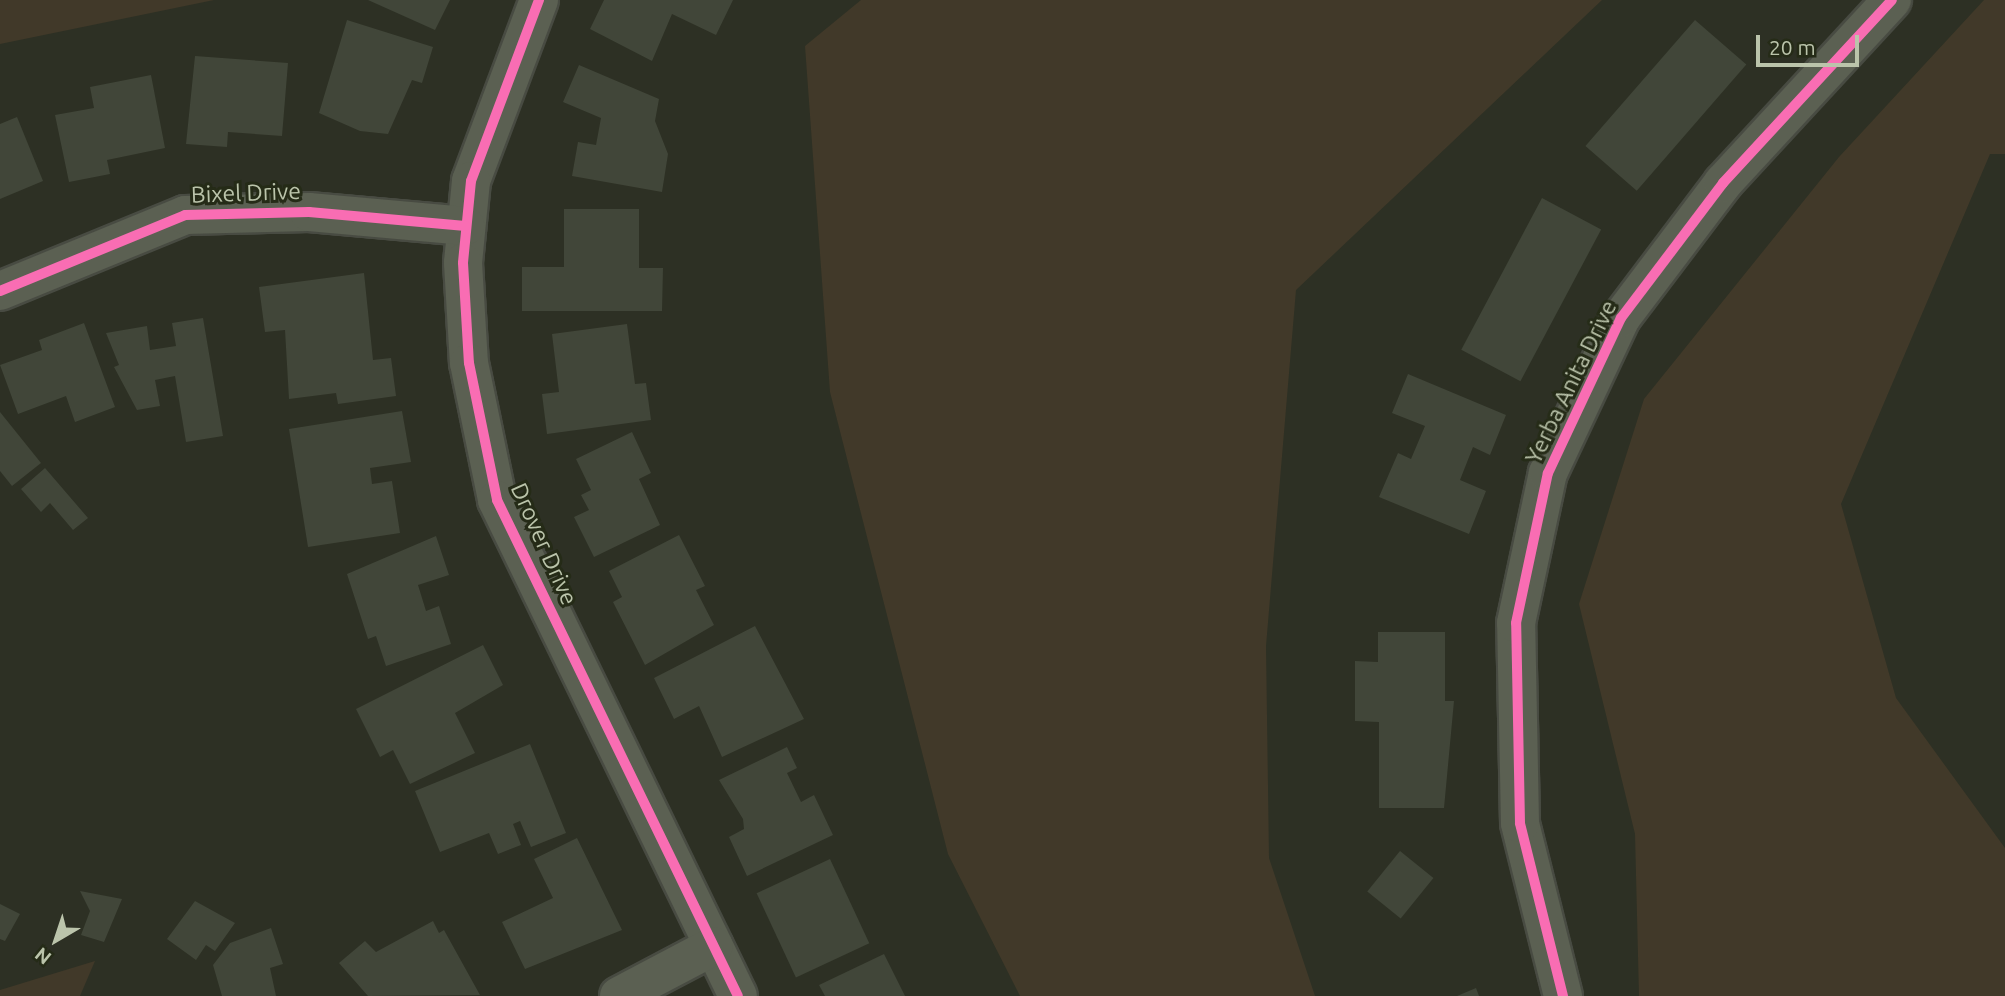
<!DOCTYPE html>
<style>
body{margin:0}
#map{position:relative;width:2005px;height:996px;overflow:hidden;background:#2d3024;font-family:Ubuntu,sans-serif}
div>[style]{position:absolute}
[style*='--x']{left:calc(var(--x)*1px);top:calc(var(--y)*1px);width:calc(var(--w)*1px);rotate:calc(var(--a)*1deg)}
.green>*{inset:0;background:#413929}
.building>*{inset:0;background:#414639;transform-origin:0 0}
.roads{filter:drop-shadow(2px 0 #484b42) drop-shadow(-2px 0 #484b42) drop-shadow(0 2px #484b42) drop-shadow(0 -2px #484b42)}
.minor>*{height:38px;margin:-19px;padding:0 19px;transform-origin:19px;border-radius:19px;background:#5b6052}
.cycleway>*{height:10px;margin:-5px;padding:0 5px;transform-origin:5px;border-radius:5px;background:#f96db3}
span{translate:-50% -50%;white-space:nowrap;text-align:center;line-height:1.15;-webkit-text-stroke:6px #252b17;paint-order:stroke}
.street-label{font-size:23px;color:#bbc4ab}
.north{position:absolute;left:21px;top:905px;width:70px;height:70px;-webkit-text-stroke:5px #252b17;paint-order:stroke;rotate:219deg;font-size:19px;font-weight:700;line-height:28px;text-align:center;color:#bbc4ab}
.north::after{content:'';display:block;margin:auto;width:24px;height:32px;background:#bbc4ab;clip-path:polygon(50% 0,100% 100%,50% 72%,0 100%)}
.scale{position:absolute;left:1756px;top:35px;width:103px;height:32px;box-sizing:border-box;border:4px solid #bbc4ab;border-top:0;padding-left:9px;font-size:21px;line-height:24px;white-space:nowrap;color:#bbc4ab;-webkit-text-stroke:5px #252b17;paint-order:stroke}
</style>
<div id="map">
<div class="green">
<i style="clip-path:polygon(0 0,214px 0,0 44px)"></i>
<i style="clip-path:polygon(861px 0,1602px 0,1296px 290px,1266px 646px,1269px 858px,1315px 996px,1020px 996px,948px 854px,830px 392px,805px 46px)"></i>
<i style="clip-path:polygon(1984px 0,2005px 0,2005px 154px,1990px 154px,1841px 504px,1896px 698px,2005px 848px,2005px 996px,1639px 996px,1635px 834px,1579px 604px,1644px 399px,1839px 157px)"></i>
<i style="clip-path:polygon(95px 961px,80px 996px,0 996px,0 990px)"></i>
</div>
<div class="building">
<i style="clip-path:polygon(368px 0,450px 0,435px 30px)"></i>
<i style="clip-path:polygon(604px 0,733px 0,716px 35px,672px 14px,652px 61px,590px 29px)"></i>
<i style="clip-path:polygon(347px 20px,433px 47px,422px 83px,412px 80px,388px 134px,360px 131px,319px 113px)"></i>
<i style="left:1695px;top:20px;width:68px;height:167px;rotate:41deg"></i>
<i style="clip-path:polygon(195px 56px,288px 63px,282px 136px,228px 132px,227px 147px,186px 144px)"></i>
<i style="clip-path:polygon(579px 65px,659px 99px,655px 121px,668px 154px,662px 192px,572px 176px,578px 142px,596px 145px,601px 118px,563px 102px)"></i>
<i style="clip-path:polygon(151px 75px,165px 148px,107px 160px,110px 174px,69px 182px,55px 115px,94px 108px,90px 87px)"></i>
<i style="clip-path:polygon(17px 117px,43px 181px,0 199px,0 124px)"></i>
<i style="left:1542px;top:198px;width:67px;height:172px;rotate:28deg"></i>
<i style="clip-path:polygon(564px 209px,639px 209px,639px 268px,663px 268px,662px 311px,522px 311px,522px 267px,564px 267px)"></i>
<i style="clip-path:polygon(364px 273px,373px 360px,391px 358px,396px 396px,338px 404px,336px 393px,289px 399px,285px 330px,265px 332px,259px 287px)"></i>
<i style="clip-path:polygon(203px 318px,223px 436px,186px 442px,175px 376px,155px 380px,160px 406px,137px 410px,114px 367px,119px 365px,106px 333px,147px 326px,150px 350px,176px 346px,172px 323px)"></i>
<i style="clip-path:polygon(84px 323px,115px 407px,75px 422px,66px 396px,18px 414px,0 365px,42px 350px,39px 340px)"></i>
<i style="clip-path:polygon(627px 324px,635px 384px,646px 383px,651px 420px,547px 434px,542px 394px,559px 392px,552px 334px)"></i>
<i style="clip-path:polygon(1408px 374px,1506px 415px,1490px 455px,1473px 447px,1460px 480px,1486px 491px,1469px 534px,1379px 497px,1398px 453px,1411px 459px,1425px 426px,1392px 413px)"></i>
<i style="clip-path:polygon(402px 411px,411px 462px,370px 468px,372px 484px,392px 481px,400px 533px,308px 547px,289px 429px)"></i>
<i style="clip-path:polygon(0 412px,41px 463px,12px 486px,0 471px)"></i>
<i style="clip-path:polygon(632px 432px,651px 473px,639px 479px,660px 525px,594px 557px,574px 517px,589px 510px,581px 495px,591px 490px,576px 459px)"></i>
<i style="clip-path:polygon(45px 468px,88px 518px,73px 530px,50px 503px,41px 512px,21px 489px)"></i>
<i style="clip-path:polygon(679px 535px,705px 586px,696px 590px,714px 625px,645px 665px,613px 602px,622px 597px,609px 571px)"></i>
<i style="clip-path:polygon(436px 536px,449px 575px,418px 585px,426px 611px,439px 606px,451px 644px,386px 666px,376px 636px,368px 639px,347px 574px)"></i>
<i style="clip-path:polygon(755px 626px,804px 719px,722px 757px,699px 706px,674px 719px,654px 678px)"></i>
<i style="clip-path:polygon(1378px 632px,1445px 632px,1445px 701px,1454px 701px,1444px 808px,1379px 808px,1379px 722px,1355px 721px,1355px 661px,1378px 662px)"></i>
<i style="clip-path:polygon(483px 645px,503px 685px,455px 713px,475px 753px,410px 784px,393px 750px,380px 757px,356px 709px)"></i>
<i style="clip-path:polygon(530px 744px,566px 833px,531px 847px,520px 821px,513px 824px,521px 845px,498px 854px,489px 833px,440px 852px,415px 791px)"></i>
<i style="clip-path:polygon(787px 747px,797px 768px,787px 773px,801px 802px,814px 795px,833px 835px,747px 876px,729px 837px,744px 829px,743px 819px,719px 780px)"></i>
<i style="clip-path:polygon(577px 838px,622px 930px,525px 969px,502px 922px,553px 898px,534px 859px)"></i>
<i style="left:1400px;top:851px;width:43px;height:52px;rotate:39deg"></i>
<i style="left:830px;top:859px;width:93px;height:81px;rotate:65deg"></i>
<i style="clip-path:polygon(80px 891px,122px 899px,104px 942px,81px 935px,90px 911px)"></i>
<i style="clip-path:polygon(195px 901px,235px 923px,215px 951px,206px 945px,196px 960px,167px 939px)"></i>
<i style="clip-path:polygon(0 904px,20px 914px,5px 941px,0 939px)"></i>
<i style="clip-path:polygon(433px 921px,439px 933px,444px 930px,480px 995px,368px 996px,339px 963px,365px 941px,376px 952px)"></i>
<i style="clip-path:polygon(271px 928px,283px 964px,270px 968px,276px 996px,222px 996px,213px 965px,230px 943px)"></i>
<i style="clip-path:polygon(884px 954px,905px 996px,825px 996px,819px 985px)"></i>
<i style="clip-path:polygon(1476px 988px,1479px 996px,1457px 996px)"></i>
</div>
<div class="roads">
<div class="minor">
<i style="--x:539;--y:0;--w:193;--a:110.6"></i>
<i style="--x:471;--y:181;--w:82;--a:95.6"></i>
<i style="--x:463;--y:263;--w:100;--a:86.6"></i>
<i style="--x:469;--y:363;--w:140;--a:78.4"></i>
<i style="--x:497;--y:500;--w:551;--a:64.09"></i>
<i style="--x:0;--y:291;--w:200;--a:-22.3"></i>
<i style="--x:185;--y:215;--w:124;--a:-1.4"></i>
<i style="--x:309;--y:212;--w:157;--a:5.1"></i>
<i style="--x:619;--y:996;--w:107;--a:-27.8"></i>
<i style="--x:1563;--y:996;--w:178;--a:-104"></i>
<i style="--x:1520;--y:823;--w:200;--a:-91.1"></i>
<i style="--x:1516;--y:623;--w:153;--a:-78"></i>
<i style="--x:1548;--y:473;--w:171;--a:-64.8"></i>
<i style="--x:1621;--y:318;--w:169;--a:-52.9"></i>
<i style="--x:1723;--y:183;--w:249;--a:-47.3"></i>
</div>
</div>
<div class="cycleway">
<i style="--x:539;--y:0;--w:193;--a:110.6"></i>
<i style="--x:471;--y:181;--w:82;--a:95.6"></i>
<i style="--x:463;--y:263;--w:100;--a:86.6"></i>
<i style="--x:469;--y:363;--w:140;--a:78.4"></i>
<i style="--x:497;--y:500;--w:551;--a:64.09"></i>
<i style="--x:0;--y:291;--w:200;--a:-22.3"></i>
<i style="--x:185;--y:215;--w:124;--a:-1.4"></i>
<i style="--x:309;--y:212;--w:157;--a:5.1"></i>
<i style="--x:1563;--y:996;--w:178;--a:-104"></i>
<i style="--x:1520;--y:823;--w:200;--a:-91.1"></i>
<i style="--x:1516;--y:623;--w:153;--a:-78"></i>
<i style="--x:1548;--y:473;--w:171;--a:-64.8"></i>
<i style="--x:1621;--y:318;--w:169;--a:-52.9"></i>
<i style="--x:1723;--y:183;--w:249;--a:-47.3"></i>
</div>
<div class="street-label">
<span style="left:246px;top:193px;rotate:-2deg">Bixel Drive</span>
<span style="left:1571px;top:382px;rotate:-64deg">Yerba Anita Drive</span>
<span style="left:544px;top:544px;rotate:66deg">Drover Drive</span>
</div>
<div class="north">N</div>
<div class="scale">20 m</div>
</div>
